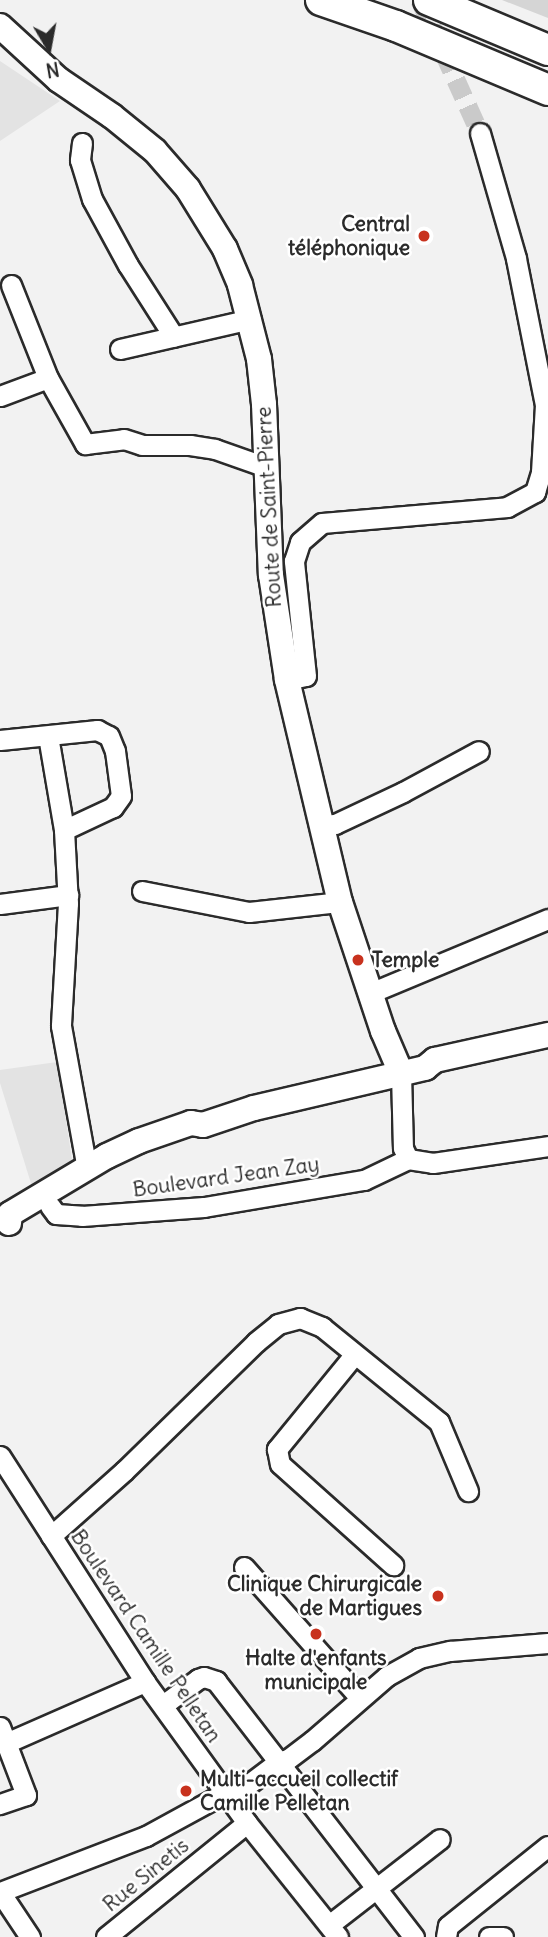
<!DOCTYPE html>
<meta charset="utf-8">
<style>
body{margin:0}
#map{position:relative;width:548px;height:1937px;overflow:hidden;background:#f2f2f2;font-family:Delius,sans-serif}
div>[style]{position:absolute}
[style*='--x']{left:calc(var(--x)*1px);top:calc(var(--y)*1px);width:calc(var(--w)*1px);rotate:calc(var(--a)*1deg)}
.built>*{inset:0;background:#e3e3e3}
.green>*{inset:0;background:#d5d5d5}
.minor-tunnel>*{height:19px;margin-top:-9.5px;transform-origin:0;background:repeating-linear-gradient(90deg,#cacaca 0 19px,transparent 0 29px)}
.roads{filter:drop-shadow(2px 0 #2b2b2b) drop-shadow(-2px 0 #2b2b2b) drop-shadow(0 2px #2b2b2b) drop-shadow(0 -2px #2b2b2b)}
.minor>*{height:19px;margin:-9.5px;padding:0 9.5px;transform-origin:9.5px;border-radius:9.5px;background:#fff}
.major>*{height:24px;margin:-12px;padding:0 12px;transform-origin:12px;border-radius:12px;background:#fff}
.highway>*{height:30px;margin:-15px;padding:0 15px;transform-origin:15px;border-radius:15px;background:#fff}
.dots>*{width:19px;height:19px;translate:-50% -50%;box-sizing:border-box;border:4px solid #fff;border-radius:50%}
span{translate:-50% -50%;white-space:nowrap;text-align:center;line-height:1.15;-webkit-text-stroke:5px #fff;paint-order:stroke}
.poi-label{font-size:21px;color:#2b2b2b;font-weight:700}
.right{translate:-100% -50%;text-align:right}
.left{translate:0 -50%;text-align:left}
.street-label{font-size:21px;color:#2b2b2b}
.north{position:absolute;left:14px;top:14px;width:70px;height:70px;-webkit-text-stroke:5px #fff;paint-order:stroke;rotate:170deg;font-size:19px;font-weight:700;line-height:28px;text-align:center;color:#2b2b2b}
.north::after{content:'';display:block;margin:auto;width:24px;height:32px;background:#2b2b2b;clip-path:polygon(50% 0,100% 100%,50% 72%,0 100%)}
</style>
<div id="map">
<div class="built">
<i style="clip-path:polygon(0 61px,60px 101px,0 141px)"></i>
<i style="clip-path:polygon(57px 1062px,73px 1166px,33px 1190px,0 1083px,0 1070px)"></i>
</div>
<div class="green">
<i style="clip-path:polygon(502px 0,548px 0,548px 18px)"></i>
</div>
<div class="minor-tunnel">
<i style="--x:420;--y:0;--w:146;--a:65.7"></i>
</div>
<div class="roads">
<div class="minor">
<i style="--x:82;--y:143;--w:17;--a:97"></i>
<i style="--x:80;--y:160;--w:41;--a:72.9"></i>
<i style="--x:92;--y:199;--w:75;--a:61.4"></i>
<i style="--x:128;--y:265;--w:85;--a:57.4"></i>
<i style="--x:11;--y:285;--w:100;--a:68.3"></i>
<i style="--x:48;--y:378;--w:76;--a:60.7"></i>
<i style="--x:85;--y:444;--w:39;--a:-7"></i>
<i style="--x:124;--y:439;--w:19;--a:18"></i>
<i style="--x:142;--y:445;--w:48;--a:0"></i>
<i style="--x:190;--y:445;--w:25;--a:9"></i>
<i style="--x:215;--y:449;--w:54;--a:19.4"></i>
<i style="--x:120;--y:349;--w:134;--a:-12.9"></i>
<i style="--x:0;--y:396;--w:51;--a:-20.6"></i>
<i style="--x:287;--y:680;--w:19;--a:-12"></i>
<i style="--x:306;--y:676;--w:116;--a:-96"></i>
<i style="--x:294;--y:561;--w:20;--a:-72"></i>
<i style="--x:300;--y:542;--w:29;--a:-41"></i>
<i style="--x:322;--y:523;--w:186;--a:-4.9"></i>
<i style="--x:507;--y:507;--w:32;--a:-28"></i>
<i style="--x:535;--y:492;--w:21;--a:-73"></i>
<i style="--x:541;--y:472;--w:67;--a:-86.6"></i>
<i style="--x:545;--y:405;--w:150;--a:-101.2"></i>
<i style="--x:516;--y:258;--w:130;--a:-106.1"></i>
<i style="--x:48;--y:736;--w:95;--a:80.3"></i>
<i style="--x:64;--y:830;--w:73;--a:86.9"></i>
<i style="--x:68;--y:903;--w:123;--a:93.3"></i>
<i style="--x:61;--y:1026;--w:145;--a:79.7"></i>
<i style="--x:0;--y:740;--w:98;--a:-5.9"></i>
<i style="--x:97;--y:730;--w:13;--a:27"></i>
<i style="--x:109;--y:736;--w:16;--a:68"></i>
<i style="--x:115;--y:751;--w:45;--a:82.4"></i>
<i style="--x:121;--y:796;--w:14;--a:126"></i>
<i style="--x:113;--y:807;--w:54;--a:154.9"></i>
<i style="--x:320;--y:826;--w:15;--a:-8"></i>
<i style="--x:335;--y:824;--w:75;--a:-25.2"></i>
<i style="--x:403;--y:792;--w:86;--a:-28.3"></i>
<i style="--x:142;--y:891;--w:109;--a:11.1"></i>
<i style="--x:249;--y:912;--w:92;--a:-6.3"></i>
<i style="--x:0;--y:904;--w:69;--a:-7.5"></i>
<i style="--x:370;--y:993;--w:193;--a:-22.6"></i>
<i style="--x:401;--y:1073;--w:75;--a:88.5"></i>
<i style="--x:403;--y:1148;--w:12;--a:66"></i>
<i style="--x:408;--y:1159;--w:25;--a:9"></i>
<i style="--x:433;--y:1163;--w:116;--a:-8.4"></i>
<i style="--x:50;--y:1206;--w:10;--a:53"></i>
<i style="--x:56;--y:1214;--w:26;--a:4"></i>
<i style="--x:82;--y:1216;--w:122;--a:-4.2"></i>
<i style="--x:204;--y:1207;--w:162;--a:-9.6"></i>
<i style="--x:364;--y:1180;--w:49;--a:-25.5"></i>
<i style="--x:354;--y:1355;--w:122;--a:129.3"></i>
<i style="--x:277;--y:1449;--w:15;--a:79"></i>
<i style="--x:280;--y:1464;--w:152;--a:41.8"></i>
<i style="--x:0;--y:1456;--w:269;--a:57.3"></i>
<i style="--x:145;--y:1682;--w:174;--a:54.1"></i>
<i style="--x:247;--y:1823;--w:146;--a:51.4"></i>
<i style="--x:51;--y:1536;--w:98;--a:-41.7"></i>
<i style="--x:124;--y:1471;--w:185;--a:-44.3"></i>
<i style="--x:256;--y:1342;--w:28;--a:-39"></i>
<i style="--x:278;--y:1324;--w:23;--a:-15"></i>
<i style="--x:300;--y:1318;--w:24;--a:22"></i>
<i style="--x:322;--y:1327;--w:151;--a:39.1"></i>
<i style="--x:439;--y:1422;--w:75;--a:67.2"></i>
<i style="--x:244;--y:1567;--w:175;--a:48.5"></i>
<i style="--x:163;--y:1705;--w:44;--a:-36.6"></i>
<i style="--x:198;--y:1679;--w:6;--a:-18"></i>
<i style="--x:204;--y:1677;--w:13;--a:18"></i>
<i style="--x:216;--y:1681;--w:324;--a:52.3"></i>
<i style="--x:0;--y:1727;--w:73;--a:69.1"></i>
<i style="--x:26;--y:1795;--w:28;--a:161"></i>
<i style="--x:6;--y:1743;--w:152;--a:-23.7"></i>
<i style="--x:229;--y:1799;--w:61;--a:-37.1"></i>
<i style="--x:278;--y:1762;--w:10;--a:-17"></i>
<i style="--x:288;--y:1759;--w:30;--a:-37"></i>
<i style="--x:312;--y:1741;--w:99;--a:-40.9"></i>
<i style="--x:387;--y:1676;--w:37;--a:-29"></i>
<i style="--x:419;--y:1658;--w:32;--a:-13"></i>
<i style="--x:450;--y:1651;--w:98;--a:-4.7"></i>
<i style="--x:0;--y:1892;--w:156;--a:-21"></i>
<i style="--x:146;--y:1836;--w:90;--a:-28.6"></i>
<i style="--x:0;--y:1892;--w:54;--a:56.3"></i>
<i style="--x:329;--y:1925;--w:140;--a:-37.8"></i>
<i style="--x:106;--y:1937;--w:181;--a:-39"></i>
<i style="--x:446;--y:1937;--w:11;--a:-80"></i>
<i style="--x:448;--y:1926;--w:128;--a:-38.7"></i>
<i style="--x:489;--y:1937;--w:14;--a:0"></i>
</div>
<div class="major">
<i style="--x:0;--y:26;--w:80;--a:42.5"></i>
<i style="--x:59;--y:80;--w:64;--a:34.2"></i>
<i style="--x:112;--y:116;--w:55;--a:39.1"></i>
<i style="--x:155;--y:151;--w:50;--a:49"></i>
<i style="--x:188;--y:189;--w:70;--a:58.3"></i>
<i style="--x:225;--y:249;--w:39;--a:67"></i>
<i style="--x:240;--y:285;--w:76;--a:75.6"></i>
<i style="--x:259;--y:359;--w:45;--a:83.7"></i>
<i style="--x:264;--y:404;--w:171;--a:87.7"></i>
<i style="--x:271;--y:575;--w:106;--a:81.3"></i>
<i style="--x:287;--y:680;--w:228;--a:76.6"></i>
<i style="--x:340;--y:902;--w:136;--a:71.6"></i>
<i style="--x:383;--y:1031;--w:46;--a:66.8"></i>
<i style="--x:9;--y:1223;--w:9;--a:-84"></i>
<i style="--x:10;--y:1214;--w:113;--a:-30.9"></i>
<i style="--x:107;--y:1156;--w:35;--a:-25"></i>
<i style="--x:139;--y:1141;--w:55;--a:-19.1"></i>
<i style="--x:191;--y:1123;--w:12;--a:9"></i>
<i style="--x:203;--y:1125;--w:54;--a:-18.4"></i>
<i style="--x:254;--y:1108;--w:176;--a:-13.2"></i>
<i style="--x:425;--y:1068;--w:13;--a:-39"></i>
<i style="--x:435;--y:1060;--w:116;--a:-12.5"></i>
</div>
<div class="highway">
<i style="--x:321;--y:0;--w:79;--a:19.1"></i>
<i style="--x:396;--y:26;--w:165;--a:22.8"></i>
<i style="--x:429;--y:0;--w:129;--a:22.8"></i>
</div>
</div>
<div class="dots">
<i style="left:424px;top:236px;background:#c8321e"></i>
<i style="left:358px;top:960px;background:#c8321e"></i>
<i style="left:438px;top:1596px;background:#c8321e"></i>
<i style="left:316px;top:1634px;background:#c8321e"></i>
<i style="left:186px;top:1791px;background:#c8321e"></i>
</div>
<div class="poi-label">
<span class="right" style="left:410px;top:236px">Central<br>téléphonique</span>
<span class="left" style="left:372px;top:960px">Temple</span>
<span class="right" style="left:422px;top:1596px">Clinique Chirurgicale<br>de Martigues</span>
<span style="left:316px;top:1670px">Halte d'enfants<br>municipale</span>
<span class="left" style="left:200px;top:1791px">Multi-accueil collectif<br>Camille Pelletan</span>
</div>
<div class="street-label">
<span style="left:269px;top:507px;rotate:-93deg">Route de Saint-Pierre</span>
<span style="left:226px;top:1177px;rotate:-8deg">Boulevard Jean Zay</span>
<span style="left:146px;top:1636px;rotate:56deg">Boulevard Camille Pelletan</span>
<span style="left:146px;top:1875px;rotate:-39deg">Rue Sinetis</span>
</div>
<div class="north">N</div>
</div>
